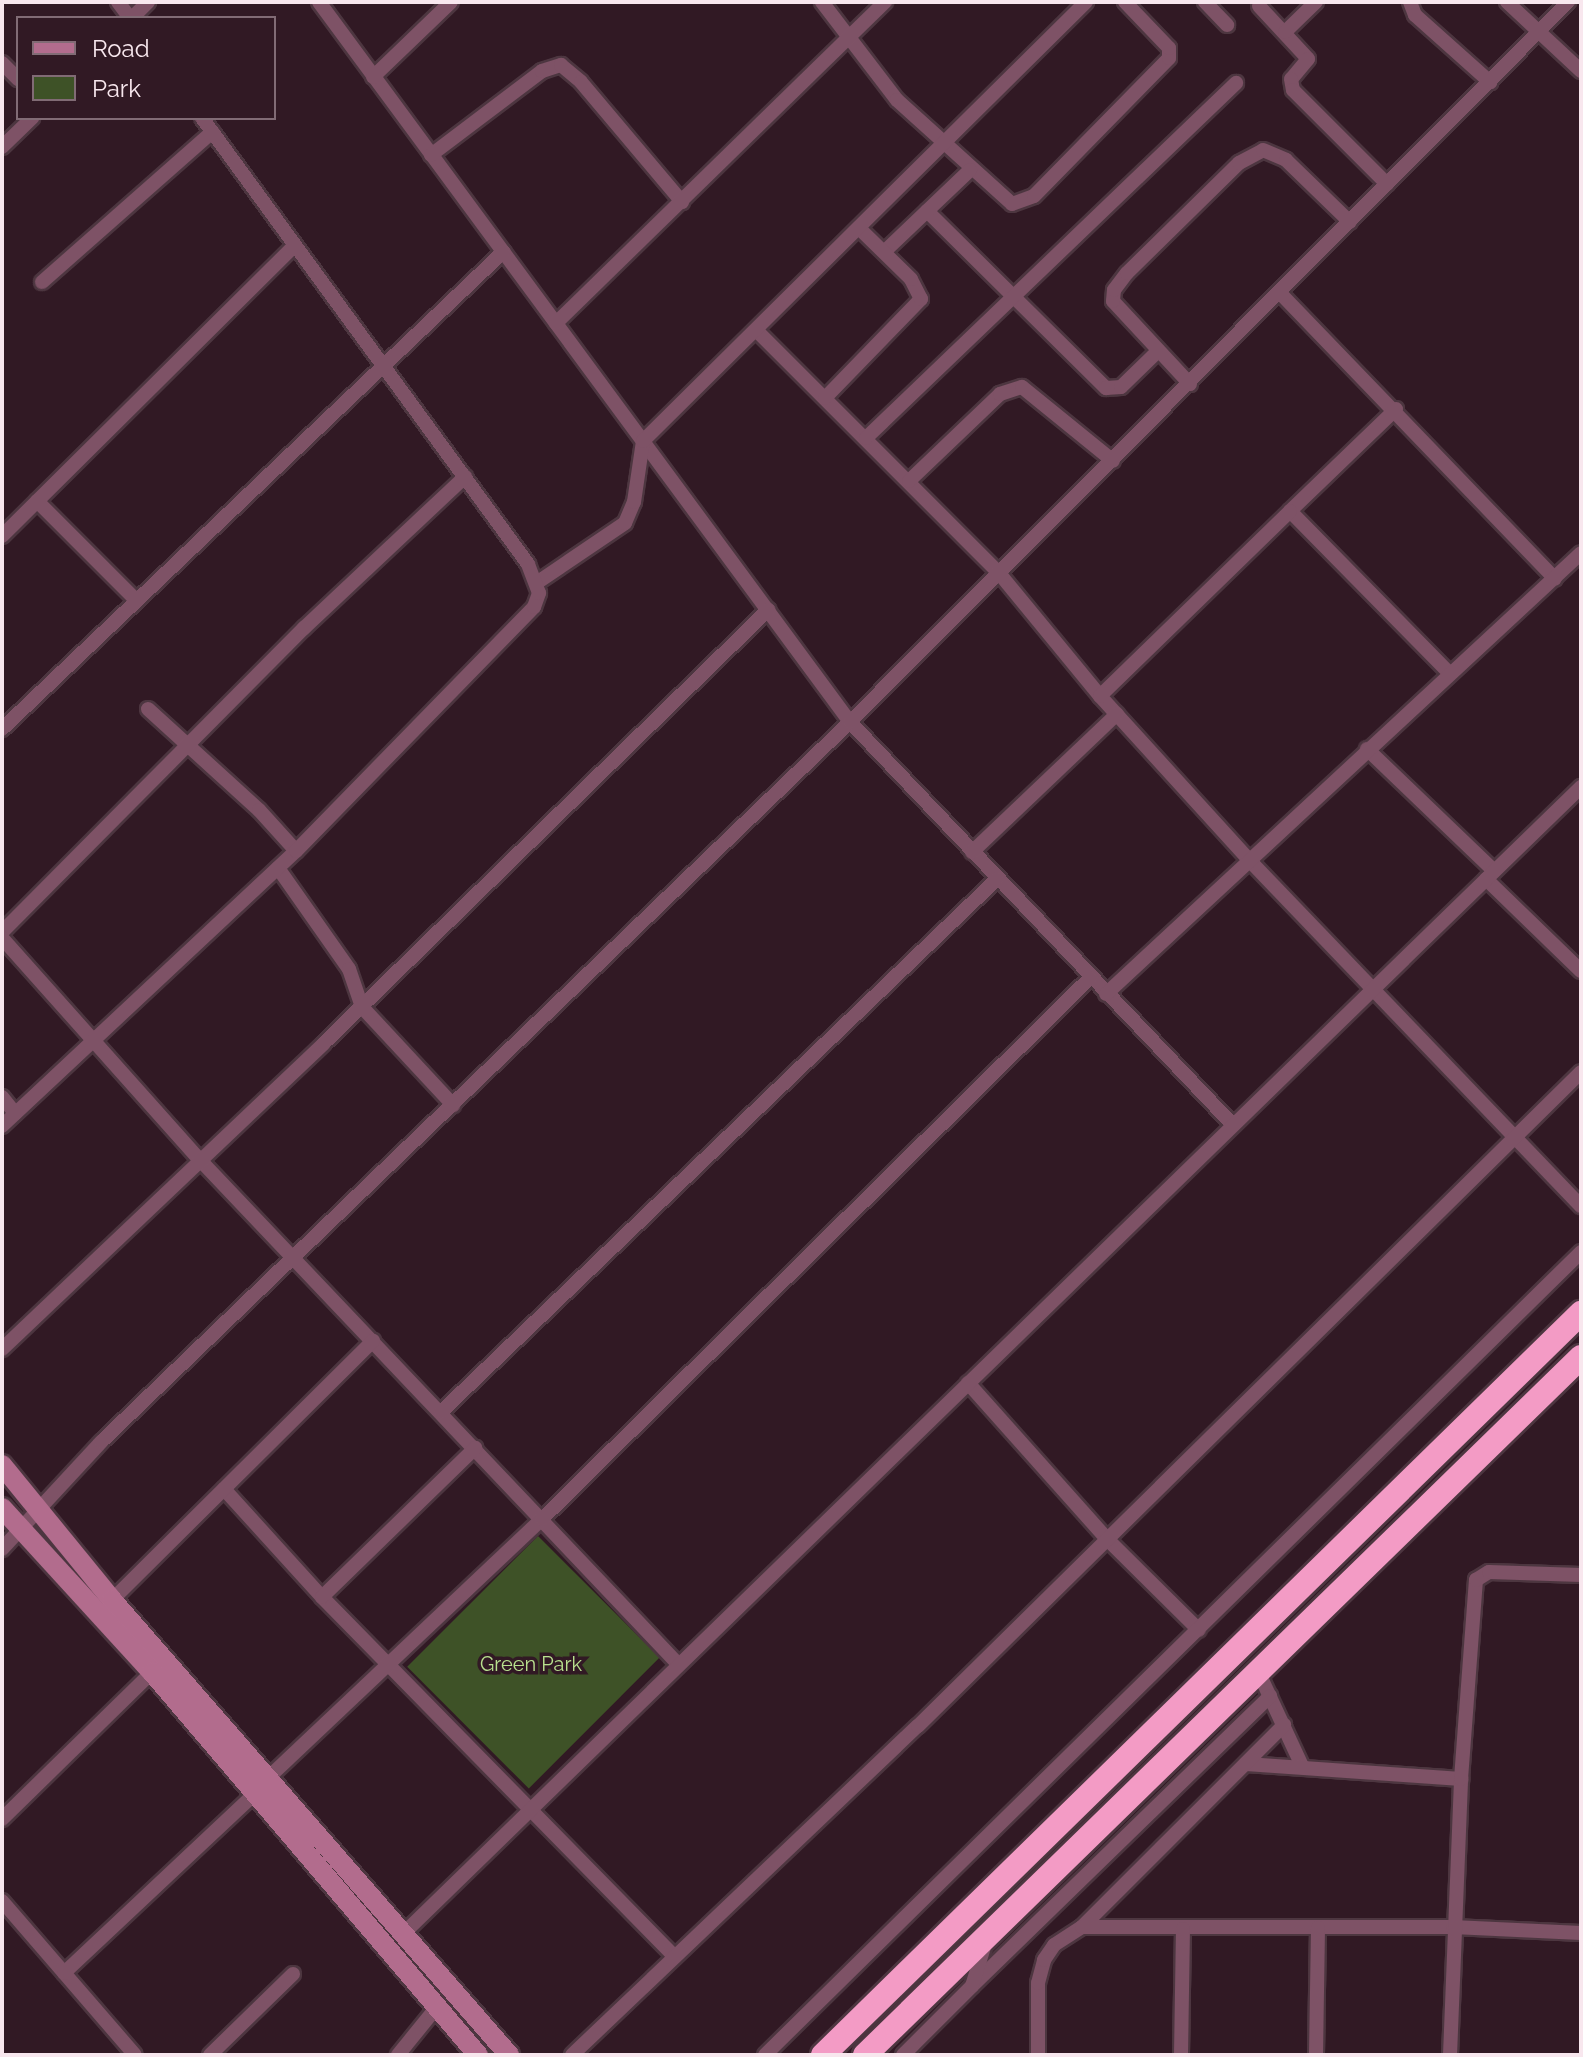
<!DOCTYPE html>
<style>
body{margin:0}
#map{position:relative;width:1583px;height:2057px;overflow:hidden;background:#311924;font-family:Raleway,sans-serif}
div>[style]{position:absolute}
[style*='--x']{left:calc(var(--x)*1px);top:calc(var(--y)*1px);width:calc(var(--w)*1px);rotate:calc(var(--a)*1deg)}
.green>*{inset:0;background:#3e5227;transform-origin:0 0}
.roads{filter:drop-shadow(2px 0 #4d3640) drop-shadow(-2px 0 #4d3640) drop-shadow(0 2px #4d3640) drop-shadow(0 -2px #4d3640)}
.street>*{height:14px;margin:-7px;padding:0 7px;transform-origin:7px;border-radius:7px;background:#7e5266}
.secondary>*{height:20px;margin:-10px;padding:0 10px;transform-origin:10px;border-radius:10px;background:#b26c8d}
.highway>*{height:24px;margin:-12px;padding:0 12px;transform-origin:12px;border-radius:12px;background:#f39bc5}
span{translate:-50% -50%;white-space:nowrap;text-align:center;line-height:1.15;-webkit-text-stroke:7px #311924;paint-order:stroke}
.park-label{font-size:20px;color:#b8e08e}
.frame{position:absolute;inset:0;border:4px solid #f8e7ee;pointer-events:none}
.legend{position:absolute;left:16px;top:16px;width:260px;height:104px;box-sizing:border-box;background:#311924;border:2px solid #816b75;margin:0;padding:10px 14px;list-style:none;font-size:24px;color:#f8e7ee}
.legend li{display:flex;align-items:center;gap:16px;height:40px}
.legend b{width:40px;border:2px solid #816b75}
</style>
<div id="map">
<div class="green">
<i style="left:538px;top:1536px;width:172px;height:185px;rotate:45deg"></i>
</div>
<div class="roads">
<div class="street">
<i style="--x:118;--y:2;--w:20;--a:53"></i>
<i style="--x:319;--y:2;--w:895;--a:53.59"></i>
<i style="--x:850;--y:722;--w:556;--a:46.46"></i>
<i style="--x:822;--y:2;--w:123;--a:52.6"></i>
<i style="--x:897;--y:100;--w:155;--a:42.1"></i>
<i style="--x:1012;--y:204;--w:23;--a:-20"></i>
<i style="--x:1034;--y:196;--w:193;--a:-45.6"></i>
<i style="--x:1169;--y:58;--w:10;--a:-90"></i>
<i style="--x:1169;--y:48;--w:64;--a:-133.7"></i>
<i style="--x:1205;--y:2;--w:32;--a:46"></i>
<i style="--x:1410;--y:2;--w:14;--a:69"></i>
<i style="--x:1415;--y:15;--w:101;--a:41.8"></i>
<i style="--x:1507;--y:2;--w:101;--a:43"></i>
<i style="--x:1259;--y:6;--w:72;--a:47.2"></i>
<i style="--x:1308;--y:59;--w:26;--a:130"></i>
<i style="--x:1291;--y:79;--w:11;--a:80"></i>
<i style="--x:1293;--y:90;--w:133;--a:45"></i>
<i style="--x:132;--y:18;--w:23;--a:-45"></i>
<i style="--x:1285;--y:32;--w:43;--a:-44.1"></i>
<i style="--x:2;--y:63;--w:23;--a:45"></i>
<i style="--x:373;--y:77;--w:108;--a:-43.9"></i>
<i style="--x:2;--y:147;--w:42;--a:-44"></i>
<i style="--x:431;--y:155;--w:139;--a:-37.1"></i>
<i style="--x:542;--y:71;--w:20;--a:-18"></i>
<i style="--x:561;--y:65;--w:26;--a:40"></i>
<i style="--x:581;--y:82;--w:157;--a:49.9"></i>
<i style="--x:927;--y:211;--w:252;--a:44.7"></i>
<i style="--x:1106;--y:388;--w:15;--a:-4"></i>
<i style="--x:1121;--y:387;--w:52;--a:-44.2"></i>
<i style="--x:884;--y:252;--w:119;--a:-43.6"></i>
<i style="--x:42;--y:282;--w:227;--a:-41.4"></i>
<i style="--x:1281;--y:294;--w:395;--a:46.1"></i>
<i style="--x:556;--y:323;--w:460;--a:-44.3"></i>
<i style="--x:756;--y:330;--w:344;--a:45"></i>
<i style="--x:999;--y:573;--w:159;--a:50.6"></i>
<i style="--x:1100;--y:696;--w:223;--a:47.7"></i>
<i style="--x:1250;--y:861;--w:478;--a:46.2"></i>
<i style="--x:1190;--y:384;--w:113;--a:-132.9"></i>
<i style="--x:1113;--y:301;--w:11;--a:-85"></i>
<i style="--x:1114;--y:290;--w:21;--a:-53"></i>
<i style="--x:1127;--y:273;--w:157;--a:-44.5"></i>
<i style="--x:1239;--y:163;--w:27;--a:-28"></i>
<i style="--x:1263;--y:150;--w:25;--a:23"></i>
<i style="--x:1286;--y:160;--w:89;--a:44.1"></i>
<i style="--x:825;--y:398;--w:138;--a:-45.9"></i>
<i style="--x:921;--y:299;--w:22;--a:-117"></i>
<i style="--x:911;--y:279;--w:73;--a:-135.6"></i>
<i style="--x:1396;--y:409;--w:147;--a:136.1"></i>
<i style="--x:1290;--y:511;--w:226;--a:45.5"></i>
<i style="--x:866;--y:438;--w:513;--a:-43.81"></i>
<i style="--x:909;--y:481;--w:126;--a:-43.7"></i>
<i style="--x:1000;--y:394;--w:23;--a:-18"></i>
<i style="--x:1022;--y:387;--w:117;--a:39.1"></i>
<i style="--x:37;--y:501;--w:141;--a:45"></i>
<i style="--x:2;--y:536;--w:412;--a:-44.8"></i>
<i style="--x:538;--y:582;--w:105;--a:-34.1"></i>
<i style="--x:625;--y:523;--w:23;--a:-67"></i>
<i style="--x:634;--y:502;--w:62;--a:-81.6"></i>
<i style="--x:643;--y:441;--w:624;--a:-44.74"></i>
<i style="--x:1100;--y:696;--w:265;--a:-44.2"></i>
<i style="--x:148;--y:709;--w:150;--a:42.3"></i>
<i style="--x:259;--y:810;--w:55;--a:47.9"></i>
<i style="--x:2;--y:729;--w:692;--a:-43.59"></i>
<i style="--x:1367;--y:749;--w:176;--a:43.8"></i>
<i style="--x:972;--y:852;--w:200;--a:-43.6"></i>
<i style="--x:278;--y:868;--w:123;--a:54.9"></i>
<i style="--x:349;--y:969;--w:40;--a:71.1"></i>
<i style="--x:362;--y:1007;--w:134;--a:47.1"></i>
<i style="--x:1486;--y:879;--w:132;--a:44.1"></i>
<i style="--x:2;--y:932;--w:429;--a:-45.2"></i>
<i style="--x:304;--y:628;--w:221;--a:-43.2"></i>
<i style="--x:2;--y:938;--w:299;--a:48.3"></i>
<i style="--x:201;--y:1161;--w:693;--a:46.52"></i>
<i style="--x:1106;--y:994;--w:648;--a:-42.87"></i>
<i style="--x:2;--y:1097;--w:21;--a:51"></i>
<i style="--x:2;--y:1126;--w:403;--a:-43.1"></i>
<i style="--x:296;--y:851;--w:341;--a:-45.7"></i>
<i style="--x:534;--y:607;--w:15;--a:-70"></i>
<i style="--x:539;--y:593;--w:31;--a:-111"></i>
<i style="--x:528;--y:564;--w:552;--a:-126.16"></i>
<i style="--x:2;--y:1349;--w:443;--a:-43.5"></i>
<i style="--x:323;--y:1044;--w:622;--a:-44.28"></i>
<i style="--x:968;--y:1383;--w:209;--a:48.3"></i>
<i style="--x:1107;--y:1539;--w:129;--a:44.7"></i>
<i style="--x:441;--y:1412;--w:770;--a:-43.79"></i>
<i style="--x:224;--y:1489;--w:146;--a:47.8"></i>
<i style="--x:322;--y:1597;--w:504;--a:45.56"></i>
<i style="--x:2;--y:1549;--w:146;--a:-47.2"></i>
<i style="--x:101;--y:1442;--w:1039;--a:-43.87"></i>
<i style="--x:850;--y:722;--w:1017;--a:-45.08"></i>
<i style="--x:322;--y:1597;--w:214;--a:-44.2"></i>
<i style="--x:112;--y:1600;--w:368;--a:-44.8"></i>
<i style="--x:1257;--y:1669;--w:107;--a:65.1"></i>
<i style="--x:1246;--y:1764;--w:216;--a:4"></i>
<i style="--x:269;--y:1777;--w:376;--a:-43.4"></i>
<i style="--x:542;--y:1519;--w:770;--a:-44.63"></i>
<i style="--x:2;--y:1819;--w:210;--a:-44.4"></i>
<i style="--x:2;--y:1901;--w:203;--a:49.2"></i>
<i style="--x:1082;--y:1927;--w:286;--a:-45"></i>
<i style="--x:402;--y:1935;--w:1646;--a:-44.24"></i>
<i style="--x:64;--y:1973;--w:263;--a:-43.2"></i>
<i style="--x:972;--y:1986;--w:416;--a:-44.2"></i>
<i style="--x:210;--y:2055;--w:116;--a:-44.3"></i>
<i style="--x:398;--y:2055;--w:60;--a:-51"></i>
<i style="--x:572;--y:2055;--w:477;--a:-43.6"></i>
<i style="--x:918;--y:1726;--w:931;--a:-44.61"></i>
<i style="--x:765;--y:2055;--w:1145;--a:-44.54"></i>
<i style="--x:903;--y:2055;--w:98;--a:-45"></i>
<i style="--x:972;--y:1986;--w:44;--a:-72.8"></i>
<i style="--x:1038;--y:2055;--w:72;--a:-90"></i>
<i style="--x:1038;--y:1983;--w:24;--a:-75"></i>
<i style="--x:1044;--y:1960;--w:18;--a:-56"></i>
<i style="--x:1054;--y:1945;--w:33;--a:-33"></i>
<i style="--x:1082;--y:1927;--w:371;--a:0"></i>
<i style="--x:1453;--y:1927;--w:128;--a:2.7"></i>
<i style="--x:1181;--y:2055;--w:126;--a:-89.1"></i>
<i style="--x:1316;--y:2055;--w:127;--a:-89.1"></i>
<i style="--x:1450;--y:2055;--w:276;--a:-87.7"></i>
<i style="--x:1461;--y:1779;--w:200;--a:-85.7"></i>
<i style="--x:1476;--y:1580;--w:15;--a:-32"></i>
<i style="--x:1489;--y:1572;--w:92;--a:1.9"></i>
</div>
<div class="secondary">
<i style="--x:2;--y:1465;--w:174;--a:50.8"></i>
<i style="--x:112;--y:1600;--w:604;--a:48.89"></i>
<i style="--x:2;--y:1508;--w:222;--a:47.6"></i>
<i style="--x:152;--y:1672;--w:503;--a:49.6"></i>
</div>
<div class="highway">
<i style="--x:823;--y:2055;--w:1061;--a:-44.39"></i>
<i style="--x:865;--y:2055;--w:1000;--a:-44.27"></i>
</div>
</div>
<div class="park-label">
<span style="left:531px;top:1664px">Green Park</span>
</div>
<div class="frame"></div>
<ul class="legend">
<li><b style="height:10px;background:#b26c8d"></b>Road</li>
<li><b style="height:22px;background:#3e5227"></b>Park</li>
</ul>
</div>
